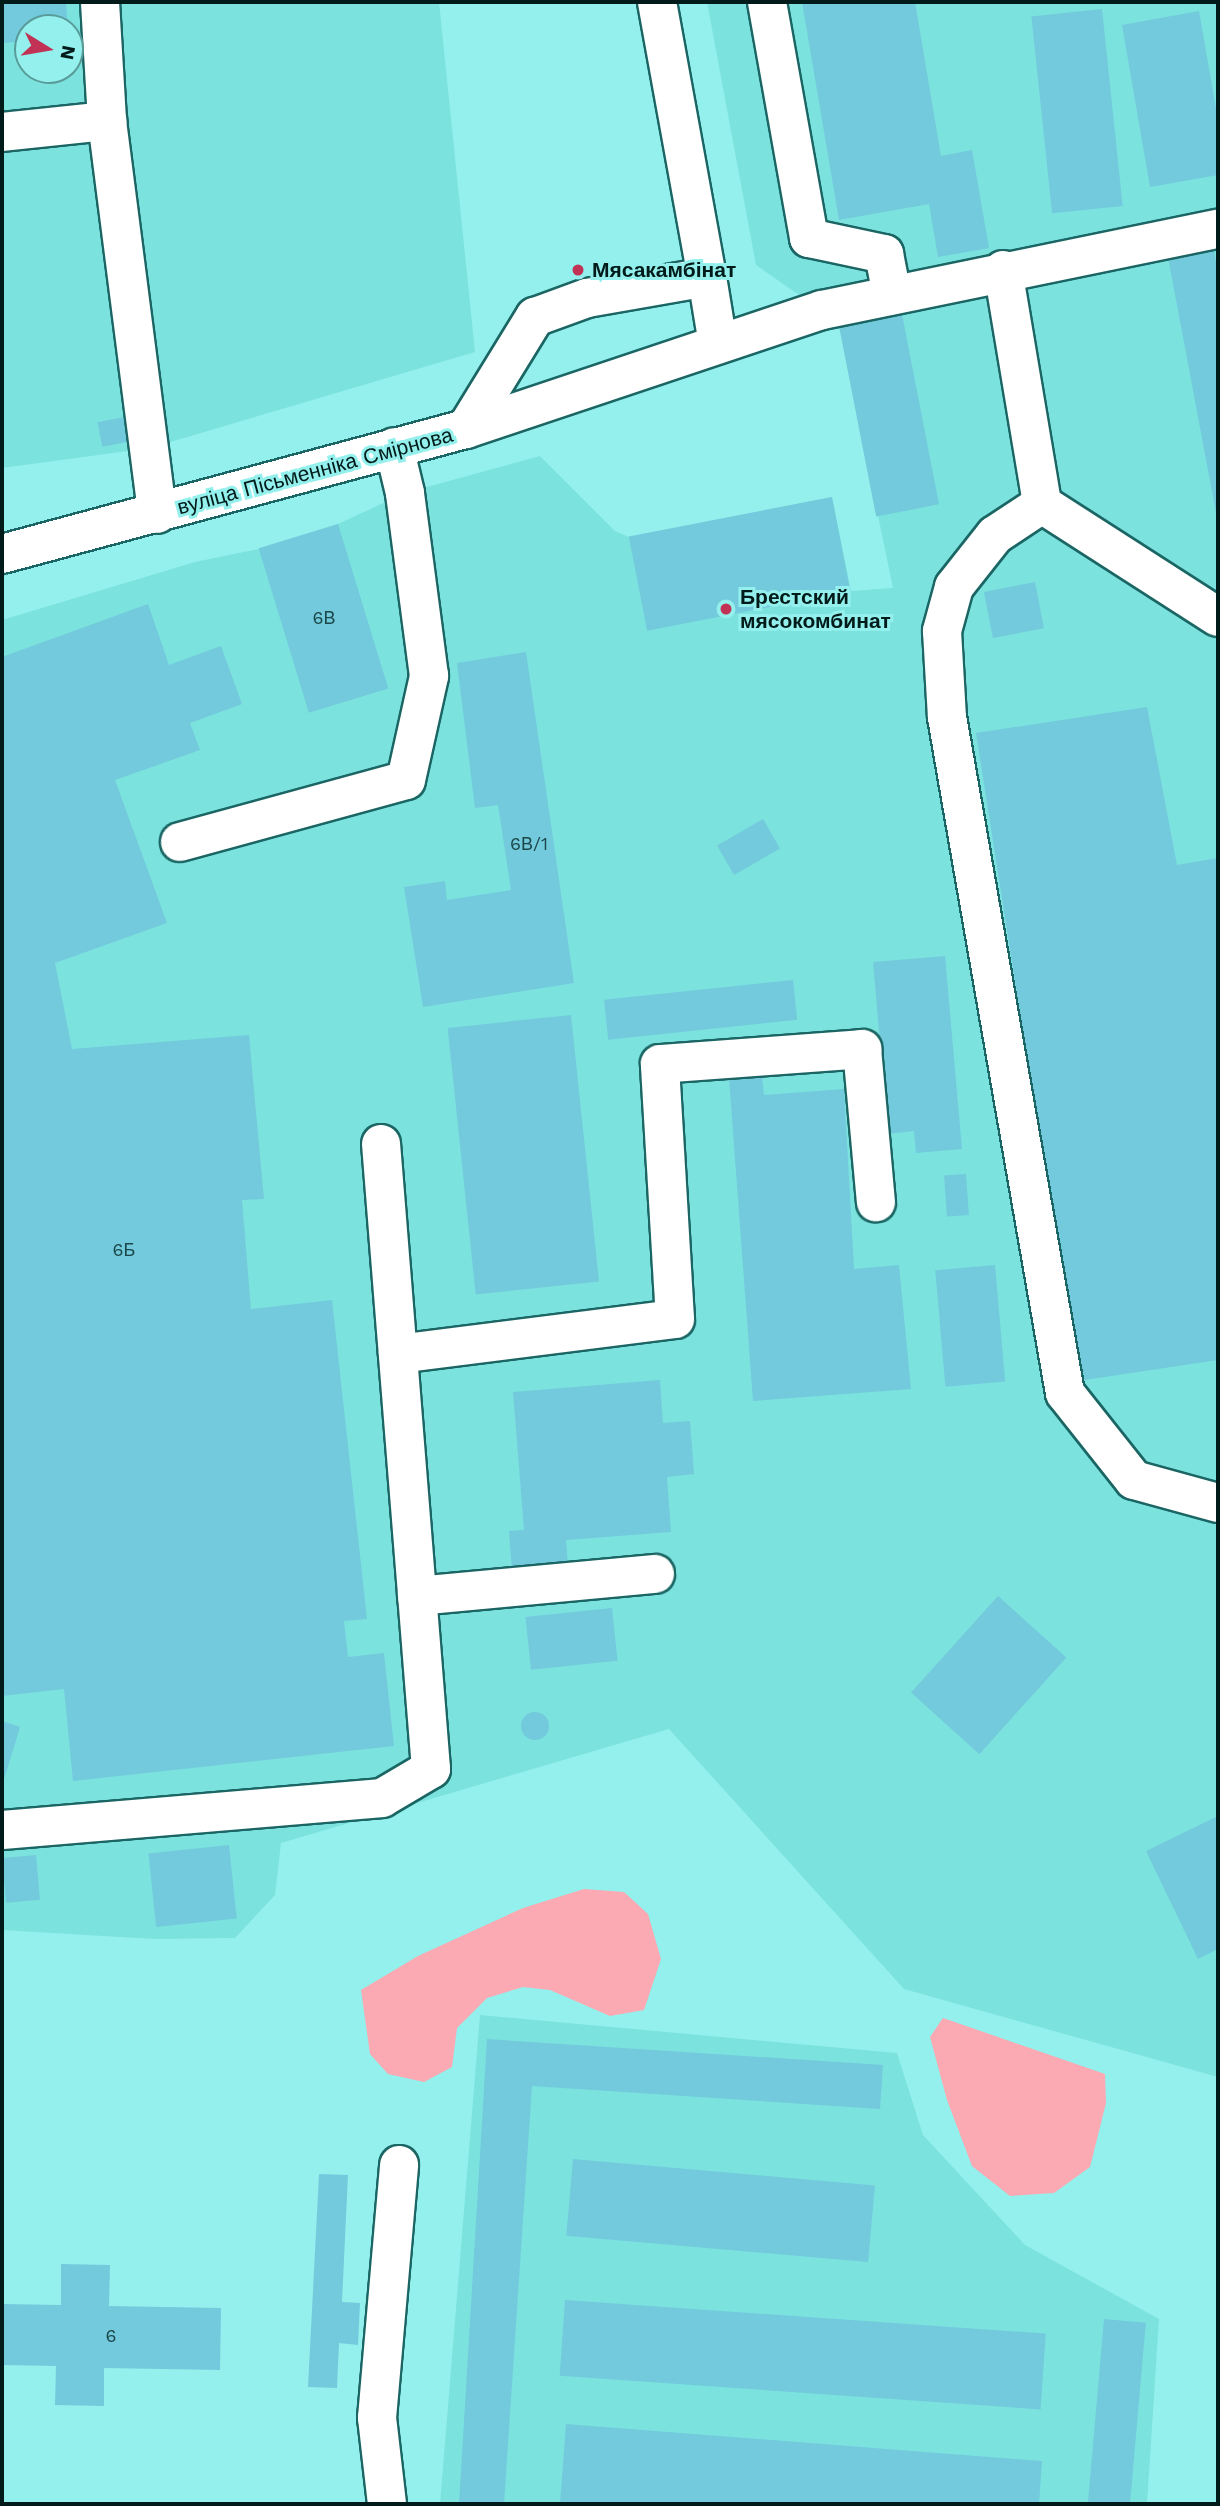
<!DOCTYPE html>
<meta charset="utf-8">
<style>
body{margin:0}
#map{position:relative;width:1220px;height:2506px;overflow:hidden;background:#94f0ec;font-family:"Work Sans",sans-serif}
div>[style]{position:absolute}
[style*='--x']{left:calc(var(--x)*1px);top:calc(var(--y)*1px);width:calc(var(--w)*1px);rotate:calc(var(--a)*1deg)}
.built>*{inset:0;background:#7ce2de}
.green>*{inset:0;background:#fba9b2}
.building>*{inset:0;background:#72cadc;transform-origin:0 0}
.round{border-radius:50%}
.roads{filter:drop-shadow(2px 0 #1b6664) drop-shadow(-2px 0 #1b6664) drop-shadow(0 2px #1b6664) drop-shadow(0 -2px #1b6664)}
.minor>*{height:38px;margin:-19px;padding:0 19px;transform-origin:19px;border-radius:19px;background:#fff}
.dots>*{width:19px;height:19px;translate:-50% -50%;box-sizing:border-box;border:4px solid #94f0ec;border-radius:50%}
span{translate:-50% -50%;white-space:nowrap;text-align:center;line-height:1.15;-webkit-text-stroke:6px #94f0ec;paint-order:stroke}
.number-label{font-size:18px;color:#1c474a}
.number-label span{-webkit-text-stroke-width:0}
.poi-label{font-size:21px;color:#001b1a;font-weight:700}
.left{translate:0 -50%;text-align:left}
.street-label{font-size:21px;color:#001b1a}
.frame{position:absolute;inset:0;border:4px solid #001b1a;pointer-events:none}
.north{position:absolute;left:14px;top:14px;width:70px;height:70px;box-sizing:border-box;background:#94f0ec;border:2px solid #599b98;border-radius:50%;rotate:101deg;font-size:19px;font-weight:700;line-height:28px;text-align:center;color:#001b1a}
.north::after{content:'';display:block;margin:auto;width:24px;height:32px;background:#c23254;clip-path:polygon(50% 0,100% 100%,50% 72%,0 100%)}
</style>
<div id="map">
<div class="built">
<i style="clip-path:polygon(evenodd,2px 2px,439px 2px,475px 352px,150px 448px,2px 468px,2px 2px,28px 28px,70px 28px,70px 70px,28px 70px,28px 28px)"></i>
<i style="clip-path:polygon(707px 2px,1218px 2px,1218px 2077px,904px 1989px,669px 1729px,281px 1843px,275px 1895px,235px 1938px,154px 1939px,2px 1930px,2px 620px,195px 562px,259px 549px,338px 524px,405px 493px,540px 456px,615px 531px,629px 537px,832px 497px,851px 591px,893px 588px,838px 322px,756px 265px)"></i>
<i style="clip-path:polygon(480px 2015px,897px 2053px,923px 2135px,1025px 2245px,1159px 2319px,1147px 2504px,440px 2504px)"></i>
</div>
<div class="green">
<i style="clip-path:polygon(584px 1889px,624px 1892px,648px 1914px,661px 1959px,644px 2010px,610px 2016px,550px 1990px,523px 1987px,487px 1998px,457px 2028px,452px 2067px,424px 2082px,388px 2074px,370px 2054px,361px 1990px,418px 1956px,523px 1908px)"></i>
<i style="clip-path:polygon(943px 2018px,1105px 2074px,1106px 2103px,1090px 2167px,1054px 2193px,1010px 2196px,972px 2166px,947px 2100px,930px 2037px)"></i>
</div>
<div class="building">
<i style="clip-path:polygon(2px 2px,66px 2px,68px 28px,28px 28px,28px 41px,2px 43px)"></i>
<i style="clip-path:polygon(802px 2px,915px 2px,941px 156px,972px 150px,989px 248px,938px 257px,929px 204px,839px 220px)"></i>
<i style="left:1102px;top:9px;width:198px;height:71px;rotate:84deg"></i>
<i style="clip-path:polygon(1199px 11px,1218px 120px,1218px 175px,1150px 187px,1122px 25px)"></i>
<i style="clip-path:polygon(1213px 244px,1218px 274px,1217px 518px,1167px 252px)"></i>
<i style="left:901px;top:309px;width:199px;height:64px;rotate:79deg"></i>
<i style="left:130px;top:416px;width:25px;height:33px;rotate:79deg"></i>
<i style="left:832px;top:497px;width:96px;height:207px;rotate:79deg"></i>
<i style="left:338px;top:524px;width:172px;height:83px;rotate:73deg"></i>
<i style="left:1035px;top:582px;width:47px;height:52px;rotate:79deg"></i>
<i style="clip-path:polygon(148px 604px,169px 665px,221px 646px,242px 704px,190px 723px,200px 750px,115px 780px,167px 923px,55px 963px,72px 1049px,249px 1035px,264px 1199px,242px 1200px,251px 1309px,332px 1300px,367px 1619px,344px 1621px,348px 1657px,384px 1653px,394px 1746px,73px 1781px,64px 1689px,2px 1696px,2px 657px)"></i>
<i style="clip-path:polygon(526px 652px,574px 983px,423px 1007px,404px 887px,445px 881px,447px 900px,511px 890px,498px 805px,475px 808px,457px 663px)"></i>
<i style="clip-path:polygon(1147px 707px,1177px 865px,1218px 858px,1218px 1360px,1078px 1381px,976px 733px)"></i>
<i style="left:763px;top:819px;width:34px;height:53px;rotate:60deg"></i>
<i style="clip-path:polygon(945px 956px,962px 1149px,916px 1153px,914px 1131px,888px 1134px,873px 962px)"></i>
<i style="left:793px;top:980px;width:40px;height:190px;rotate:84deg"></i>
<i style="left:571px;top:1015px;width:268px;height:124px;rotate:84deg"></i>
<i style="clip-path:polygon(762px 1076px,764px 1095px,844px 1089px,854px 1269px,899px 1265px,911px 1389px,753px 1401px,729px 1078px)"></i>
<i style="left:966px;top:1174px;width:41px;height:22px;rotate:86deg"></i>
<i style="left:995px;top:1265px;width:117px;height:60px;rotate:85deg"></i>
<i style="clip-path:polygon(660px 1380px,663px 1423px,690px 1421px,694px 1474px,667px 1477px,671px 1532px,566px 1540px,568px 1566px,512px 1570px,509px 1531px,524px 1530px,513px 1392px)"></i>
<i style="left:998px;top:1596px;width:92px;height:130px;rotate:42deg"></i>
<i style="left:612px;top:1608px;width:53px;height:87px;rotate:84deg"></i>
<i class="round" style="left:521px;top:1712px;width:28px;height:28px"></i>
<i style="clip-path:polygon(2px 1721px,20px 1727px,2px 1786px)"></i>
<i style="clip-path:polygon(1218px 1816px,1218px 1949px,1198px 1959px,1146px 1851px)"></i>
<i style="left:229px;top:1845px;width:74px;height:81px;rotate:84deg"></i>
<i style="left:36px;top:1855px;width:45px;height:34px;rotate:85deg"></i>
<i style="clip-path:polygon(487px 2039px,883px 2065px,880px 2109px,532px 2086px,504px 2504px,459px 2504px)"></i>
<i style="left:573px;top:2159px;width:303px;height:77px;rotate:5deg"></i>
<i style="clip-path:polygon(319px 2174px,348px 2175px,342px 2302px,360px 2303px,358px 2345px,339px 2343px,337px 2388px,308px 2387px)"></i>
<i style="clip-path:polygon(61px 2264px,110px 2265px,109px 2306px,221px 2308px,220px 2370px,104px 2368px,104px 2406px,55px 2405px,56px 2366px,2px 2365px,2px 2304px,61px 2305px)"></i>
<i style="left:565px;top:2300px;width:482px;height:76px;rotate:4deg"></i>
<i style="left:1104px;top:2319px;width:42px;height:185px;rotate:5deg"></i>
<i style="clip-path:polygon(566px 2424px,1042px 2461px,1039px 2504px,560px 2504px)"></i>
</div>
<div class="roads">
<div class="minor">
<i style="--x:100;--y:2;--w:119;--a:86.6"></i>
<i style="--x:107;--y:121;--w:396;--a:82.7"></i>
<i style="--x:657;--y:2;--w:280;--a:79.7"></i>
<i style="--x:767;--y:2;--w:240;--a:79.9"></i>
<i style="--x:809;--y:238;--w:77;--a:12"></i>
<i style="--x:884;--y:254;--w:42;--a:79"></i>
<i style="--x:2;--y:132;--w:106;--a:-6"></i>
<i style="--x:1003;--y:270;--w:237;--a:80.5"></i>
<i style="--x:1042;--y:504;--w:56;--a:146.6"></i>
<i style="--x:995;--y:535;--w:66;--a:128.3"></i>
<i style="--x:954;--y:587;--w:46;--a:105.3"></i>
<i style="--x:942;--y:631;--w:86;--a:86.7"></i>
<i style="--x:947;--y:717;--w:686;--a:80.1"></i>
<i style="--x:1065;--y:1393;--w:111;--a:51.6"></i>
<i style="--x:1134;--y:1480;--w:87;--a:15.3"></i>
<i style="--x:466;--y:429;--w:132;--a:-58.4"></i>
<i style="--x:535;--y:317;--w:55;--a:-20.1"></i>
<i style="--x:587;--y:298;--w:122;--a:-9.9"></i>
<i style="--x:707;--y:277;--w:68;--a:80.7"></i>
<i style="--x:1042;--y:504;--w:209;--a:32.7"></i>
<i style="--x:2;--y:554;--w:481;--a:-15.1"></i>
<i style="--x:466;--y:429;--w:375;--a:-18.5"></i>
<i style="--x:822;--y:310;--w:404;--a:-11.6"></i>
<i style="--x:180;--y:842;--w:234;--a:-15.3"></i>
<i style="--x:406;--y:780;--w:107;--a:-77.5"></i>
<i style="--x:429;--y:676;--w:185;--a:-97.5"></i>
<i style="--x:405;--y:493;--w:47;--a:-103.4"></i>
<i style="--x:398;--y:1354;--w:279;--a:-7.2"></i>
<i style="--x:675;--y:1319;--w:255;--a:-93.4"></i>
<i style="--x:660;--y:1064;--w:203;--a:-4.2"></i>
<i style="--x:862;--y:1049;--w:154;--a:84.8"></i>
<i style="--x:417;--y:1596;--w:239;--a:-5.3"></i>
<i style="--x:2;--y:1830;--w:381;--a:-4.8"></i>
<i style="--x:382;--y:1798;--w:57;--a:-30.6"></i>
<i style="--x:431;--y:1769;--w:627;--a:-94.57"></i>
<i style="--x:387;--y:2504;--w:87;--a:-96.6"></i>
<i style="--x:377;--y:2418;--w:254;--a:-85"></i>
</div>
</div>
<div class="dots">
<i style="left:578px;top:270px;background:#c23254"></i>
<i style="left:726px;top:609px;background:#c23254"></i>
</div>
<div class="number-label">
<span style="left:324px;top:618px">6В</span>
<span style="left:529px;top:844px">6В/1</span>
<span style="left:124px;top:1250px">6Б</span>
<span style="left:111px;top:2336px">6</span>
</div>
<div class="poi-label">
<span class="left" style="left:592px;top:270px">Мясакамбінат</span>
<span class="left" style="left:740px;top:609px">Брестский<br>мясокомбинат</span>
</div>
<div class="street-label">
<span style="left:315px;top:471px;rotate:-15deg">вуліца Пісьменніка Смірнова</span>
</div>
<div class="frame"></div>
<div class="north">N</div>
</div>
